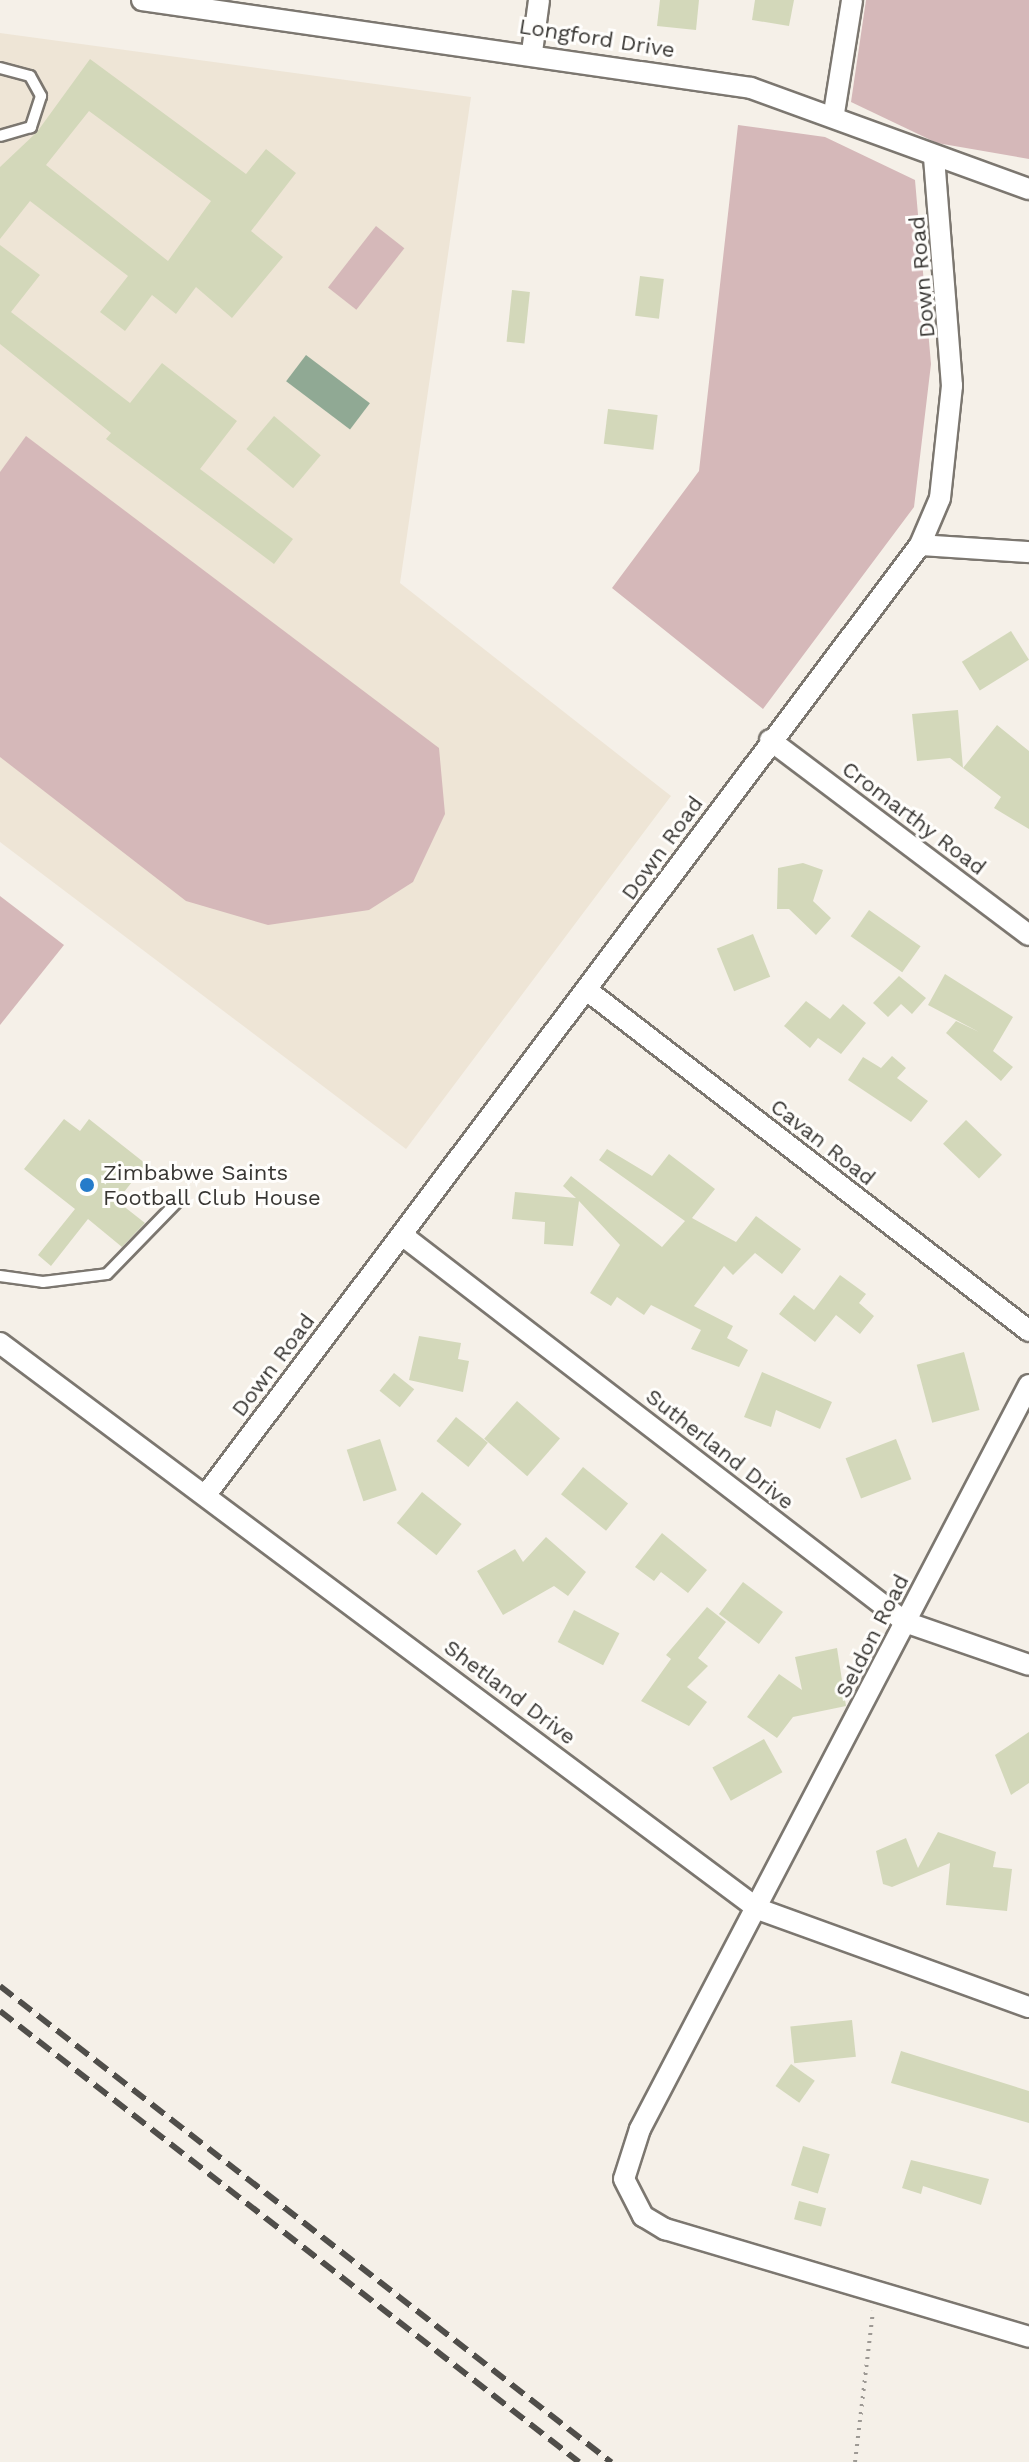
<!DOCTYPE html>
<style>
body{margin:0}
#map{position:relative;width:1029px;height:2462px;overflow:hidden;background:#f5f0e8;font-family:"Work Sans",sans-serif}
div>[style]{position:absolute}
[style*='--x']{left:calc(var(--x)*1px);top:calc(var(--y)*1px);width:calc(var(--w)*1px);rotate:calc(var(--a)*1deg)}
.built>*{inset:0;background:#eee5d6}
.green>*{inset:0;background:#d5b8b9;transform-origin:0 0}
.water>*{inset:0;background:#90a994;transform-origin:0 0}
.building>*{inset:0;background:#d3d8ba;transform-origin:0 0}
.path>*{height:4px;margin-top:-2px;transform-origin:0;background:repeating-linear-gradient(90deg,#9d9994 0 2px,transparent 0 8px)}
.roads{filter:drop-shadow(2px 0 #7c7770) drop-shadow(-2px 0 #7c7770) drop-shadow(0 2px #7c7770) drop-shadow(0 -2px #7c7770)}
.service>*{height:10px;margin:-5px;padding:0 5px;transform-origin:5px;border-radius:5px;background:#fff}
.minor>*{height:20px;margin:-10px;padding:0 10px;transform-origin:10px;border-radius:10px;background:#fff}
.rail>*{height:6px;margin-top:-3px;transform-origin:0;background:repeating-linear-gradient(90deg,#504e4a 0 16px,transparent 0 24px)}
.dots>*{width:22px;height:22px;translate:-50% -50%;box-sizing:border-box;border:4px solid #fffefc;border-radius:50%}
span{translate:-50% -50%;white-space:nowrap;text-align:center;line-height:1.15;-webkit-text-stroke:6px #fffefc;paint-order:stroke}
.street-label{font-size:22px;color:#383633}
.poi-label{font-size:22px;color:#383633}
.left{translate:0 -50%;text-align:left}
</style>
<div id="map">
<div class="built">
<i style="clip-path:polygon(0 33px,471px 97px,400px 583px,671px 796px,406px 1149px,0 842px)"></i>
</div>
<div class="green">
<i style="clip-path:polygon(866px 0,1029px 0,1029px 159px,937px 143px,851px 102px)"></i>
<i style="clip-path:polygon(738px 125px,825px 137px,915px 180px,931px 364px,914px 507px,763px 709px,612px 588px,699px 471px)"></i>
<i style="left:376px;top:226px;width:36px;height:78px;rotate:38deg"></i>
<i style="clip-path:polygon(26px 436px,439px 748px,445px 814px,413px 882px,369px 910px,268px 925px,186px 901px,0 757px,0 472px)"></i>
<i style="clip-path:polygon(0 896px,64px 945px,0 1025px)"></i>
</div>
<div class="water">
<i style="left:306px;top:355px;width:80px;height:33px;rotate:37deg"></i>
</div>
<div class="building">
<i style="clip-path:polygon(660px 0,699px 0,696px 30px,657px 26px)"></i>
<i style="clip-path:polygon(755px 0,794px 0,789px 26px,752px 20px)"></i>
<i style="clip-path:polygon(evenodd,90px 59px,246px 174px,266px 149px,296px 173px,251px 231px,283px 257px,232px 318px,196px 287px,176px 314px,152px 295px,125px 331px,100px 312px,128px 276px,30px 201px,0 239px,0 167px,37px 132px,90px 59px,89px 111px,211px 201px,168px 261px,46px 165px,89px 111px)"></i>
<i style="clip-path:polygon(0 245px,40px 275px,11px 312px,130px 403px,162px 363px,237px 421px,200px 469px,293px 539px,274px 564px,106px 439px,111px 433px,0 344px)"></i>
<i style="left:640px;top:276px;width:24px;height:40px;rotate:7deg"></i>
<i style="left:512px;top:290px;width:18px;height:52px;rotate:6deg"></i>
<i style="left:608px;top:409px;width:50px;height:35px;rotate:7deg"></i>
<i style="left:274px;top:416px;width:61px;height:43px;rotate:40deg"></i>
<i style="left:1011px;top:631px;width:34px;height:58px;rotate:58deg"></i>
<i style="clip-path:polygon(958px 710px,963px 768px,950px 758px,917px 761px,912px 714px)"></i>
<i style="clip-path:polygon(997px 725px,1029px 751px,1029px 829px,994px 808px,1001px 797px,963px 768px)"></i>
<i style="clip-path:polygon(803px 863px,823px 870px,813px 901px,831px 918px,816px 935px,789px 909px,777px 909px,778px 868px)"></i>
<i style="left:869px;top:910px;width:63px;height:32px;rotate:35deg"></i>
<i style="left:753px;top:934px;width:46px;height:39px;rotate:68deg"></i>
<i style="clip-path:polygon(945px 974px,1013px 1017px,993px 1051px,1013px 1067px,1001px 1081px,946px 1033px,956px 1021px,979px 1032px,928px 1005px)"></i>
<i style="clip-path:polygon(899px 976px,926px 998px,912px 1014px,901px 1004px,888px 1017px,873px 1003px)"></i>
<i style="clip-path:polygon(806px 1001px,830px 1019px,843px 1004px,866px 1023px,841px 1054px,818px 1038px,810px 1048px,784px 1026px)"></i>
<i style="clip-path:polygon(892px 1056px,906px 1068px,897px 1078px,928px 1101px,911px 1122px,848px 1080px,863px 1057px,881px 1068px)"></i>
<i style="clip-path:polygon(64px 1119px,80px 1131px,89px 1119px,146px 1164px,117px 1201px,145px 1223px,122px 1247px,88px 1219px,51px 1266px,38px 1255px,75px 1209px,24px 1169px)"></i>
<i style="left:966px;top:1120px;width:50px;height:33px;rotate:44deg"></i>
<i style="clip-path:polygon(607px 1149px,652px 1176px,669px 1154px,715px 1189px,692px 1218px,736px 1242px,756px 1216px,801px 1249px,782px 1274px,755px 1253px,733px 1275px,724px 1266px,694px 1306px,733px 1326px,727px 1338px,748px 1350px,739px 1367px,691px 1349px,701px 1330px,651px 1305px,644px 1315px,617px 1297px,611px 1306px,590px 1293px,620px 1245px,579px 1201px,573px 1246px,544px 1244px,545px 1222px,512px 1219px,515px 1192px,576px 1198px,563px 1186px,571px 1176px,662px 1247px,685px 1221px,599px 1160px)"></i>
<i style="clip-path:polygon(840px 1275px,866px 1294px,859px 1303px,874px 1316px,860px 1334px,836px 1315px,815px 1342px,779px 1314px,794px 1295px,814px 1310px)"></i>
<i style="clip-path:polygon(419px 1336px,461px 1343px,458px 1359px,469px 1361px,463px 1392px,409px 1380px)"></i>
<i style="left:964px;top:1352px;width:60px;height:49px;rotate:75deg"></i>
<i style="clip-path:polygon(762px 1372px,832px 1402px,820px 1429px,776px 1410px,771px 1427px,744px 1417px)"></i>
<i style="left:394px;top:1373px;width:26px;height:23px;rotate:39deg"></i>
<i style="left:517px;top:1401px;width:57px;height:50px;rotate:41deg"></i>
<i style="left:456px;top:1417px;width:41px;height:31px;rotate:39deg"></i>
<i style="left:380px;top:1439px;width:54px;height:35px;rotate:72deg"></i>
<i style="left:896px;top:1439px;width:43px;height:54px;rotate:69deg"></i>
<i style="left:583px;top:1467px;width:58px;height:35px;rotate:39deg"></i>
<i style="left:422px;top:1492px;width:51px;height:40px;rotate:39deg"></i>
<i style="clip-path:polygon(662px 1533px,707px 1570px,688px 1593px,661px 1572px,654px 1581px,635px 1567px)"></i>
<i style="clip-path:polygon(546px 1537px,586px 1572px,568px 1596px,554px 1586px,503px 1615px,477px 1571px,515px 1549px,523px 1562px)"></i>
<i style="left:743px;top:1582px;width:50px;height:40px;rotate:37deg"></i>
<i style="clip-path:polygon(707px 1607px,726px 1622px,698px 1658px,708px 1666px,687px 1687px,707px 1702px,689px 1726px,641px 1701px,671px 1659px,666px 1655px)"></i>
<i style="left:574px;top:1610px;width:51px;height:36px;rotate:27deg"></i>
<i style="clip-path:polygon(837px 1648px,846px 1706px,793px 1717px,777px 1738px,747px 1717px,779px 1674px,802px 1690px,795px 1657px)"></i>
<i style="clip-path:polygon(1029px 1732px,1029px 1783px,1011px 1795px,995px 1755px)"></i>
<i style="left:764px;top:1739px;width:38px;height:59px;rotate:61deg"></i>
<i style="clip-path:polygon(938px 1832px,996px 1852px,993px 1867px,1012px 1869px,1007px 1911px,946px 1905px,950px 1863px,892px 1887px,883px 1884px,876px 1851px,906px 1838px,918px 1868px)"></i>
<i style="left:852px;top:2020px;width:37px;height:62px;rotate:84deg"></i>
<i style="clip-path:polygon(901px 2051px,1029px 2091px,1029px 2123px,891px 2083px)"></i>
<i style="left:791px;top:2064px;width:29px;height:27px;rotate:35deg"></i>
<i style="left:803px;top:2146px;width:28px;height:41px;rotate:17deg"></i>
<i style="clip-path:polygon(911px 2160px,989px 2179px,981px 2205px,923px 2186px,921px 2194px,902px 2188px)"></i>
<i style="left:799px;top:2201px;width:28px;height:19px;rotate:15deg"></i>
</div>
<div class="path">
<i style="--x:855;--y:2462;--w:152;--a:-83.2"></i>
</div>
<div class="roads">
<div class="service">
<i style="--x:0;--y:68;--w:31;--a:15"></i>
<i style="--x:30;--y:76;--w:23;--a:61"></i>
<i style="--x:41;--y:96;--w:33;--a:108"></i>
<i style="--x:31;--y:127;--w:32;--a:164"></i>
<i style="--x:0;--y:1276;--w:43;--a:7.9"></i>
<i style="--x:43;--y:1282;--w:64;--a:-7.1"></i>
<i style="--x:107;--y:1274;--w:99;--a:-45.8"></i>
</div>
<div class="minor">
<i style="--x:142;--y:0;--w:615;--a:8.22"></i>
<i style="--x:751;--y:88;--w:296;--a:20"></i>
<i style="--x:532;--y:52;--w:52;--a:-82.3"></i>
<i style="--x:834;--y:113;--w:114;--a:-80.9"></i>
<i style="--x:920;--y:545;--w:109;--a:3.7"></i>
<i style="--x:770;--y:740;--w:324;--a:37"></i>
<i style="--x:588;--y:991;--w:557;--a:37.63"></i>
<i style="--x:402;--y:1235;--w:635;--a:37.57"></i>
<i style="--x:905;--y:1622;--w:131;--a:19.1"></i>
<i style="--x:0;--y:1343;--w:946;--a:36.75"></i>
<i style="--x:758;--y:1909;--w:288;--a:19.9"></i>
<i style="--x:1029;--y:1385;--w:840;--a:117.6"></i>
<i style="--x:640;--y:2129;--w:52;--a:107.7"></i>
<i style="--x:624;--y:2179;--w:42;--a:62.8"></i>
<i style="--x:643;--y:2216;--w:26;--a:31"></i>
<i style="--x:665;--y:2229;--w:380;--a:16.5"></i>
<i style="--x:208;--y:1492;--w:1185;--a:-53.06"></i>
<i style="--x:920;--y:545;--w:51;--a:-66.9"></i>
<i style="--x:940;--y:498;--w:113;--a:-83.9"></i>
<i style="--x:952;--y:386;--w:228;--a:-94.5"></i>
</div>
</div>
<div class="rail">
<i style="--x:0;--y:1986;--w:775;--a:37.92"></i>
<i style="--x:0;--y:2011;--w:734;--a:37.92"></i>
</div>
<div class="dots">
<i style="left:87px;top:1185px;background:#267cca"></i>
</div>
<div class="street-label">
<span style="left:597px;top:38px;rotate:9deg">Longford Drive</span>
<span style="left:922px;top:277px;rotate:-95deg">Down Road</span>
<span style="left:914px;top:818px;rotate:37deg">Cromarthy Road</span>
<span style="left:662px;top:848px;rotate:-54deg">Down Road</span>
<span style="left:823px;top:1142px;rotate:38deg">Cavan Road</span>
<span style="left:273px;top:1365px;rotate:-53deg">Down Road</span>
<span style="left:720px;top:1449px;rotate:38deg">Sutherland Drive</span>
<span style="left:872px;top:1636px;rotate:-63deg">Seldon Road</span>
<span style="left:510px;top:1692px;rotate:37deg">Shetland Drive</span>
</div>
<div class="poi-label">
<span class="left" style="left:103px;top:1185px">Zimbabwe Saints<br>Football Club House</span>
</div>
</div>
